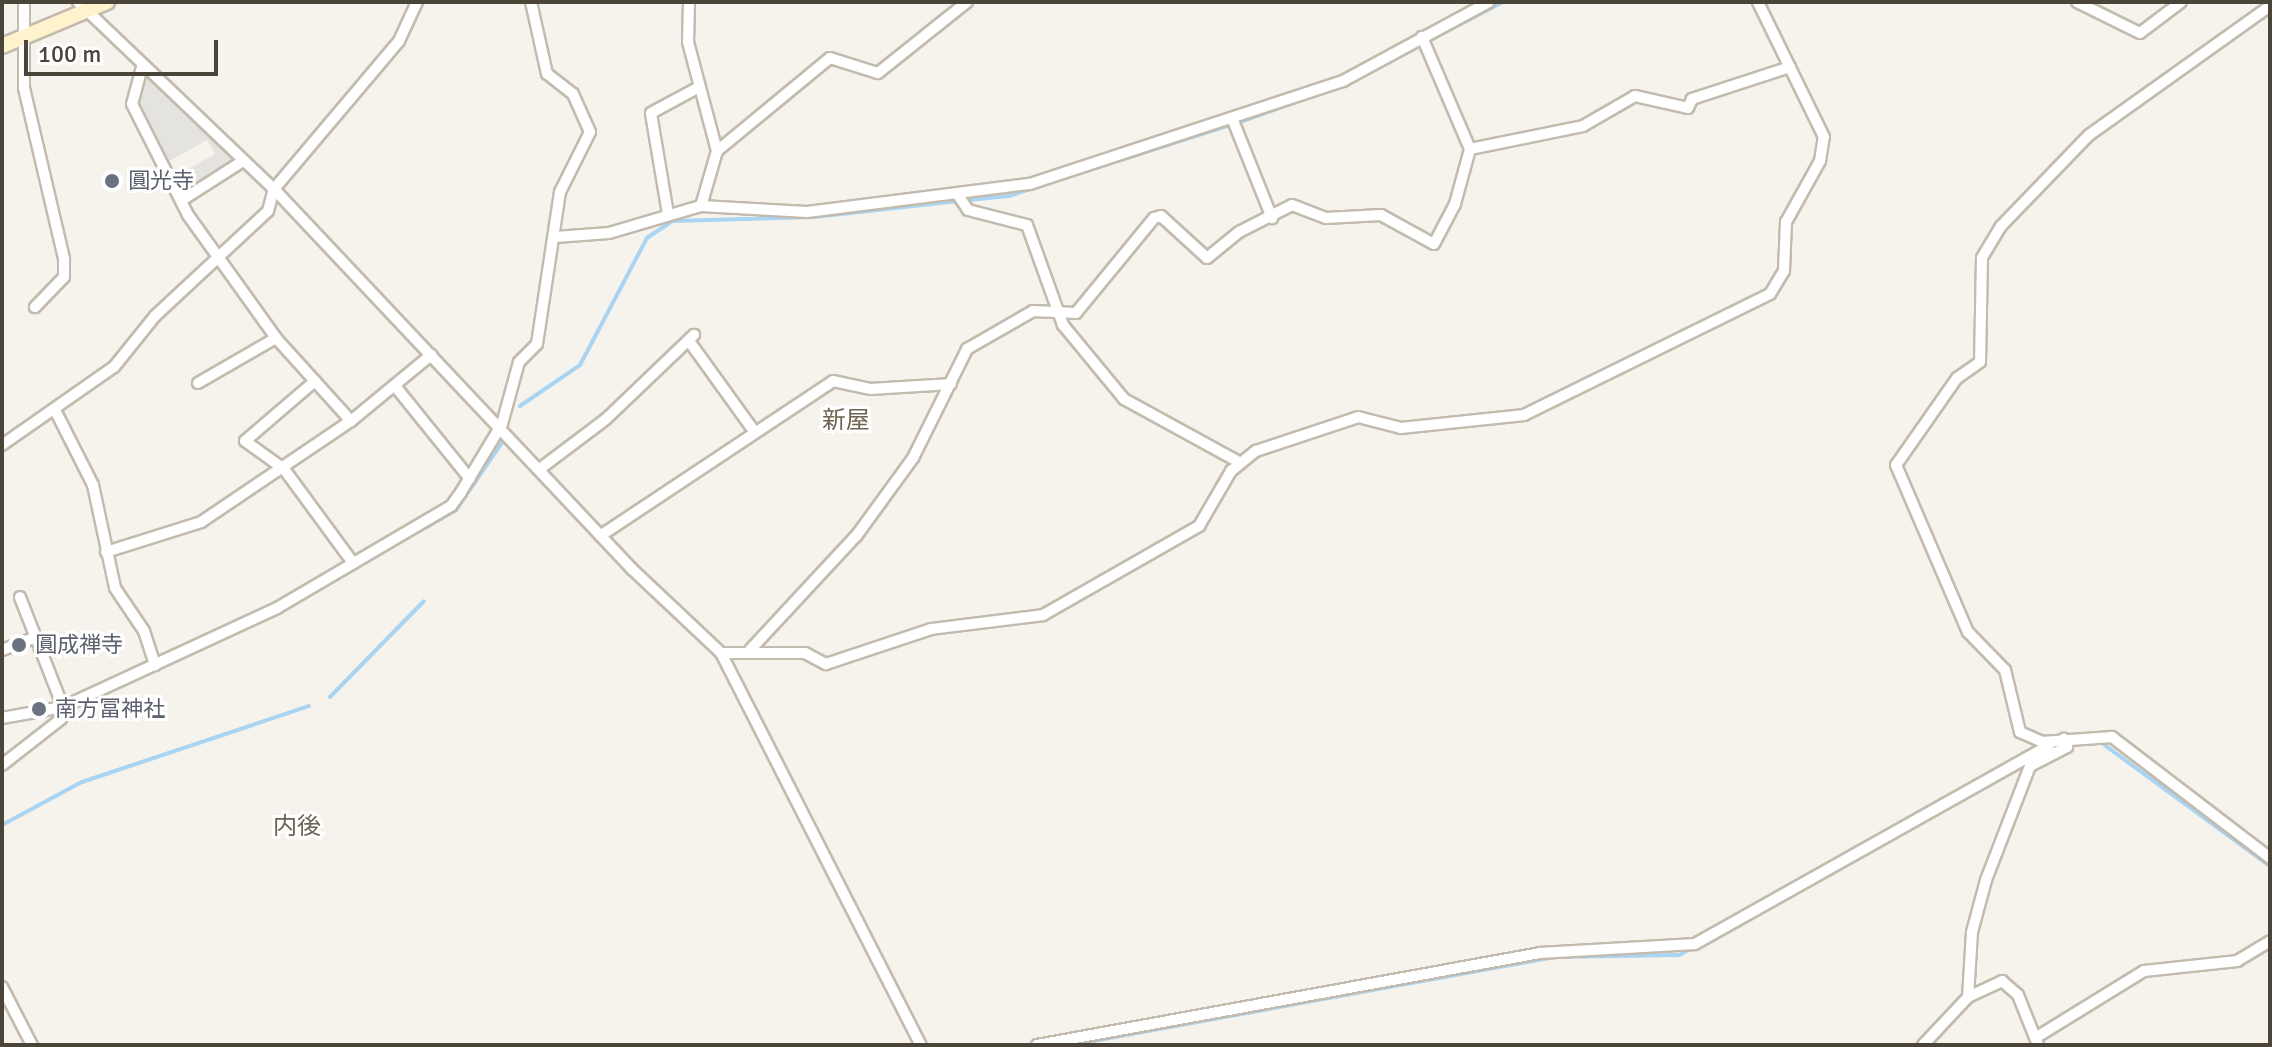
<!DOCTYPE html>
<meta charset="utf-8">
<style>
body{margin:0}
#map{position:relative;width:2272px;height:1047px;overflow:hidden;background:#f6f3ec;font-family:Signika,"Noto Sans JP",sans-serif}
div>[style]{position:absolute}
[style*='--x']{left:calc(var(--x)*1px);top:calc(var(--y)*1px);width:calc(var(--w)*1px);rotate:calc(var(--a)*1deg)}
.parking>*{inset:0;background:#e5e3e0}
.stream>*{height:4px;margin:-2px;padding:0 2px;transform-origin:2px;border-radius:2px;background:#a9d4f2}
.roads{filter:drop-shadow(2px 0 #c2bbae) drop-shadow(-2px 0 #c2bbae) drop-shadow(0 2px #c2bbae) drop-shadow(0 -2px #c2bbae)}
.street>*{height:10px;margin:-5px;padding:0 5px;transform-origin:5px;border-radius:5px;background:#fff}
.secondary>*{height:14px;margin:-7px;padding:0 7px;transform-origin:7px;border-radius:7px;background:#fff3cd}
.dots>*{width:22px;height:22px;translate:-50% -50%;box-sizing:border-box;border:4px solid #fff;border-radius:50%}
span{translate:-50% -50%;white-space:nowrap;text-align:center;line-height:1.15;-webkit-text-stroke:6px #fff;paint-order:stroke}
.worship-label{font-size:22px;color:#5b616d}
.left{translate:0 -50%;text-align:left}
.neighbourhood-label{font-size:24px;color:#6e6250}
.frame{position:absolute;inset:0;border:4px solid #4b4439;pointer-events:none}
.scale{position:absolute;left:24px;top:40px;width:194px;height:36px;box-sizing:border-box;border:4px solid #4b4439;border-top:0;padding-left:10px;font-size:24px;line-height:28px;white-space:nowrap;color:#4b4439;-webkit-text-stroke:6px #fff;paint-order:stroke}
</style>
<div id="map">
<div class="parking">
<i style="clip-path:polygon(144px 75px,236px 162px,199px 186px,190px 168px,215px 154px,207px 140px,166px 163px,136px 105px)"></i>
</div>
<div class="stream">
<i style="--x:1432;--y:39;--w:80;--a:-27.5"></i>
<i style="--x:1240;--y:122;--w:101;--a:-19.7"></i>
<i style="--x:968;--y:200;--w:41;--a:-5.6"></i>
<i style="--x:1009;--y:196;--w:232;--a:-17.8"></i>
<i style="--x:520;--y:406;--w:73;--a:-34.3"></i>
<i style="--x:580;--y:365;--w:144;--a:-62.2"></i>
<i style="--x:647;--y:238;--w:30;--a:-34"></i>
<i style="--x:672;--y:221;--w:142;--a:-1.6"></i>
<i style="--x:814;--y:217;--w:145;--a:-6.3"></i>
<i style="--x:425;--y:528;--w:36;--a:-30"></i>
<i style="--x:456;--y:510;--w:83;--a:-55.7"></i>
<i style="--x:330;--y:697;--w:134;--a:-45.6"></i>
<i style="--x:2099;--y:741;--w:212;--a:36.2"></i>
<i style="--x:2;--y:825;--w:91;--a:-28.3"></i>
<i style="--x:82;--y:782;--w:239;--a:-18.5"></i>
<i style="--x:1071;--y:1045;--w:490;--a:-10.3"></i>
<i style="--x:1553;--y:957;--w:126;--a:-0.9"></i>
<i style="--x:1679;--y:955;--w:261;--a:-28.6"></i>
</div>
<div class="roads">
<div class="street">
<i style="--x:24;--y:2;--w:86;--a:90"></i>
<i style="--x:24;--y:88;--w:176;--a:76.8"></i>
<i style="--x:64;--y:259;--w:18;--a:90"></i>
<i style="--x:64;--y:277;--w:42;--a:134"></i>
<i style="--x:78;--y:2;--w:271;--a:43.7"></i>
<i style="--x:274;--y:189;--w:522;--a:46.71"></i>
<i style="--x:632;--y:569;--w:122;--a:43.3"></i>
<i style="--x:721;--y:653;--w:440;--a:63"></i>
<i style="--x:689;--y:2;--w:40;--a:91.4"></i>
<i style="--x:688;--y:42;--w:113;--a:75.1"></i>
<i style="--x:717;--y:151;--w:57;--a:106.2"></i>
<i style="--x:2077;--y:2;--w:70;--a:26.2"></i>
<i style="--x:2140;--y:33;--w:51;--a:-37.1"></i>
<i style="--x:2270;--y:6;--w:222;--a:144.5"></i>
<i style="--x:2089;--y:135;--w:127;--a:134"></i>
<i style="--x:2001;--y:226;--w:37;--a:121"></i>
<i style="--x:1982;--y:258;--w:104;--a:91.1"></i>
<i style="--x:1980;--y:362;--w:28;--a:145"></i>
<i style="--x:1957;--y:378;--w:106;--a:125"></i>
<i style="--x:1896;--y:465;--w:182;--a:66.7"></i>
<i style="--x:1968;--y:632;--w:53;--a:45.8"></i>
<i style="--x:2005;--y:670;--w:64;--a:76.4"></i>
<i style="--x:2020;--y:732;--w:24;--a:24"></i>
<i style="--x:2042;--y:742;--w:70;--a:-4.1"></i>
<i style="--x:2112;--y:737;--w:199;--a:37.4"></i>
<i style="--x:142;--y:67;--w:38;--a:105"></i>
<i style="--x:132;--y:104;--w:124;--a:63.2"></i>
<i style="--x:188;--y:215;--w:151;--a:54.4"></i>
<i style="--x:276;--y:338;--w:112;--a:47.9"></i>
<i style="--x:1232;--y:118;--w:108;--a:68.2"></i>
<i style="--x:1470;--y:149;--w:115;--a:-11.5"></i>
<i style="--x:1583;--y:126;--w:60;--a:-30"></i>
<i style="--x:1635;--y:96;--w:54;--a:12.8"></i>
<i style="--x:1688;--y:108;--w:10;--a:-66"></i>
<i style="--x:1692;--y:99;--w:103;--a:-18.1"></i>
<i style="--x:717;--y:151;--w:146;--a:-39.5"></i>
<i style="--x:830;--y:58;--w:50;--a:17.4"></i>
<i style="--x:878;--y:73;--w:114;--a:-38.6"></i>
<i style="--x:958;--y:195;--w:18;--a:56"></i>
<i style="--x:968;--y:210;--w:61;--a:14.3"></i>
<i style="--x:1027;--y:225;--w:106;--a:70.2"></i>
<i style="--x:1063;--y:325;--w:96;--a:50.5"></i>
<i style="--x:1124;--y:399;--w:131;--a:28.7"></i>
<i style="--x:182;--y:200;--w:72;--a:-32.6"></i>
<i style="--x:668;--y:214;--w:102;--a:-99.6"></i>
<i style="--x:651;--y:113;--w:55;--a:-28.4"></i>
<i style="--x:556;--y:237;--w:53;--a:-4.3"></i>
<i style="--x:609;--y:233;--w:96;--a:-16.4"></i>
<i style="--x:701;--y:206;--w:106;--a:3.2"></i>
<i style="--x:807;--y:212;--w:225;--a:-7.2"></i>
<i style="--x:1030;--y:184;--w:330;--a:-18.2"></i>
<i style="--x:1343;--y:81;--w:166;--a:-28.4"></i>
<i style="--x:689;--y:341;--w:111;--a:54.2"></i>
<i style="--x:315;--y:381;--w:92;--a:139.4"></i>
<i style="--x:245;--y:441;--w:48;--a:35.7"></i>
<i style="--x:284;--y:469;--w:117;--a:53.7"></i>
<i style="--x:198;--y:383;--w:90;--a:-30"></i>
<i style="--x:395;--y:386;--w:119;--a:51.1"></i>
<i style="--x:55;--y:410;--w:84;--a:63.1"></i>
<i style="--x:93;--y:485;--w:105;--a:77.9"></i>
<i style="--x:115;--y:588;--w:52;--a:56"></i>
<i style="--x:144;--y:631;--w:36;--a:72"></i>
<i style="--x:2;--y:445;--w:136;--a:-34.9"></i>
<i style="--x:114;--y:367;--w:65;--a:-51.2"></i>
<i style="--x:155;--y:316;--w:154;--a:-42.9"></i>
<i style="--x:268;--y:211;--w:23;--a:-75"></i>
<i style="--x:274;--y:189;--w:194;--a:-49.8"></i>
<i style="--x:399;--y:41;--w:43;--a:-65.2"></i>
<i style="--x:541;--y:468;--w:81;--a:-37"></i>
<i style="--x:606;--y:419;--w:122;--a:-43.7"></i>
<i style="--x:603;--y:534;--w:276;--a:-33.6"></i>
<i style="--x:833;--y:381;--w:39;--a:12"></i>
<i style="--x:871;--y:389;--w:80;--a:-3.6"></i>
<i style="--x:106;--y:552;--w:100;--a:-17.5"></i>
<i style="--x:201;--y:522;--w:181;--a:-34"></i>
<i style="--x:351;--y:421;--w:104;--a:-39.5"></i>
<i style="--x:2;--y:650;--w:36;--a:-21"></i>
<i style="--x:750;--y:650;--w:157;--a:-47.1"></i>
<i style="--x:857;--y:535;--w:95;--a:-54"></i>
<i style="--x:913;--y:458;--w:122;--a:-63.6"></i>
<i style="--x:967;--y:349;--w:76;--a:-29.9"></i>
<i style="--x:1033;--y:311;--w:43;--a:2.7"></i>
<i style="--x:1076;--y:313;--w:123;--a:-50.6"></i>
<i style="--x:1154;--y:218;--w:7;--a:-16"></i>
<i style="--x:1161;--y:216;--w:62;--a:42.4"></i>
<i style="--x:1207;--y:258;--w:41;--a:-39.1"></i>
<i style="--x:1239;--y:232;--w:59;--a:-27"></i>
<i style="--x:1292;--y:205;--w:36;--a:21"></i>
<i style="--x:1326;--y:218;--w:55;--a:-3.1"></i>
<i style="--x:1381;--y:215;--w:60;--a:28.7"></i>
<i style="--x:1434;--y:244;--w:45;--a:-62.3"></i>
<i style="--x:1455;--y:204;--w:57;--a:-74.7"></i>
<i style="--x:1470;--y:149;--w:122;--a:-113.2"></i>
<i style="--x:721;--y:653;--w:84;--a:0"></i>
<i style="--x:805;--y:653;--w:24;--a:28"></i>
<i style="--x:826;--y:664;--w:111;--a:-18.4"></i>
<i style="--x:931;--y:629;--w:113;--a:-7.1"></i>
<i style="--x:1043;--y:615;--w:180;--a:-29.7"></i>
<i style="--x:1199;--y:526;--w:64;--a:-59.8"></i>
<i style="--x:1231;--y:471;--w:32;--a:-39"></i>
<i style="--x:1256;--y:451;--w:108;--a:-18.4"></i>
<i style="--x:1358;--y:417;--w:44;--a:14.3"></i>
<i style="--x:1401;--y:428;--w:124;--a:-6"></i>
<i style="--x:1524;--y:415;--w:274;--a:-26.2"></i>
<i style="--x:1770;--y:294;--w:27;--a:-59"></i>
<i style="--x:1784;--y:271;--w:49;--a:-87.7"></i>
<i style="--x:1786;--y:222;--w:70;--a:-60.9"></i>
<i style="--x:1820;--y:161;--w:24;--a:-81"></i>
<i style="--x:1824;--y:137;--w:150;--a:-116.1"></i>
<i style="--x:2;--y:718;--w:62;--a:-10.2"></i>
<i style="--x:63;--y:707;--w:118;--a:-111.4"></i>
<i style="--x:2;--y:765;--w:75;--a:-37.9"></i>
<i style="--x:61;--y:719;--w:12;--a:-81"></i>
<i style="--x:63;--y:707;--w:236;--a:-24.8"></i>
<i style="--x:277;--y:608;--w:202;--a:-30.4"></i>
<i style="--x:451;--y:506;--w:17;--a:-54"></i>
<i style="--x:461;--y:492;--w:79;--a:-58.9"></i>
<i style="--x:502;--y:424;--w:64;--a:-74.7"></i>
<i style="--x:519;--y:362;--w:25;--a:-45"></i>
<i style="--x:537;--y:344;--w:154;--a:-81.4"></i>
<i style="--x:560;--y:192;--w:67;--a:-63.4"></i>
<i style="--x:590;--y:132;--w:42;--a:-114.1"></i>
<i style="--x:573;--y:94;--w:33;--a:-142"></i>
<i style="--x:547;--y:74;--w:74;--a:-102.5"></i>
<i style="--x:2;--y:987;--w:65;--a:62.7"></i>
<i style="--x:1968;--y:997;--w:65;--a:-86.5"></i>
<i style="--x:1972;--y:932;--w:54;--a:-74.9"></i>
<i style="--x:1986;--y:880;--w:122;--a:-68.9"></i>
<i style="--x:2030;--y:766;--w:42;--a:-27.2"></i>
<i style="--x:2067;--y:747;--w:9;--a:-111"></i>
<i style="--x:2040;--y:1035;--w:122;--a:-31.6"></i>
<i style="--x:2144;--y:971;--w:94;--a:-6.1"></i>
<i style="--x:2237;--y:961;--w:39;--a:-31"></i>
<i style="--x:1037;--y:1045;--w:511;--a:-10.36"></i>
<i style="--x:1540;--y:953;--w:155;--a:-3.3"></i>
<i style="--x:1695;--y:944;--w:406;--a:-29.3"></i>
<i style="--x:1923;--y:1045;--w:66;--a:-46.8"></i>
<i style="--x:1968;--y:997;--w:38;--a:-25"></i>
<i style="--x:2002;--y:981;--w:21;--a:41"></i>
<i style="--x:2018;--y:995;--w:54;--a:68.2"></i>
</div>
<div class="secondary">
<i style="--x:2;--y:46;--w:114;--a:-22.7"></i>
</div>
</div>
<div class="dots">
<i style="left:112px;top:181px;background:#6b7280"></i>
<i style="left:19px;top:645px;background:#6b7280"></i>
<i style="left:39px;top:709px;background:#6b7280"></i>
</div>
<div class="worship-label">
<span class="left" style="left:128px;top:181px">圓光寺</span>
<span class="left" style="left:35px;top:645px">圓成禅寺</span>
<span class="left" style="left:55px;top:709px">南方冨神社</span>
</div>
<div class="neighbourhood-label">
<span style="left:846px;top:421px">新屋</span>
<span style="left:297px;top:827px">内後</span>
</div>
<div class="frame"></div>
<div class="scale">100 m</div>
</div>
